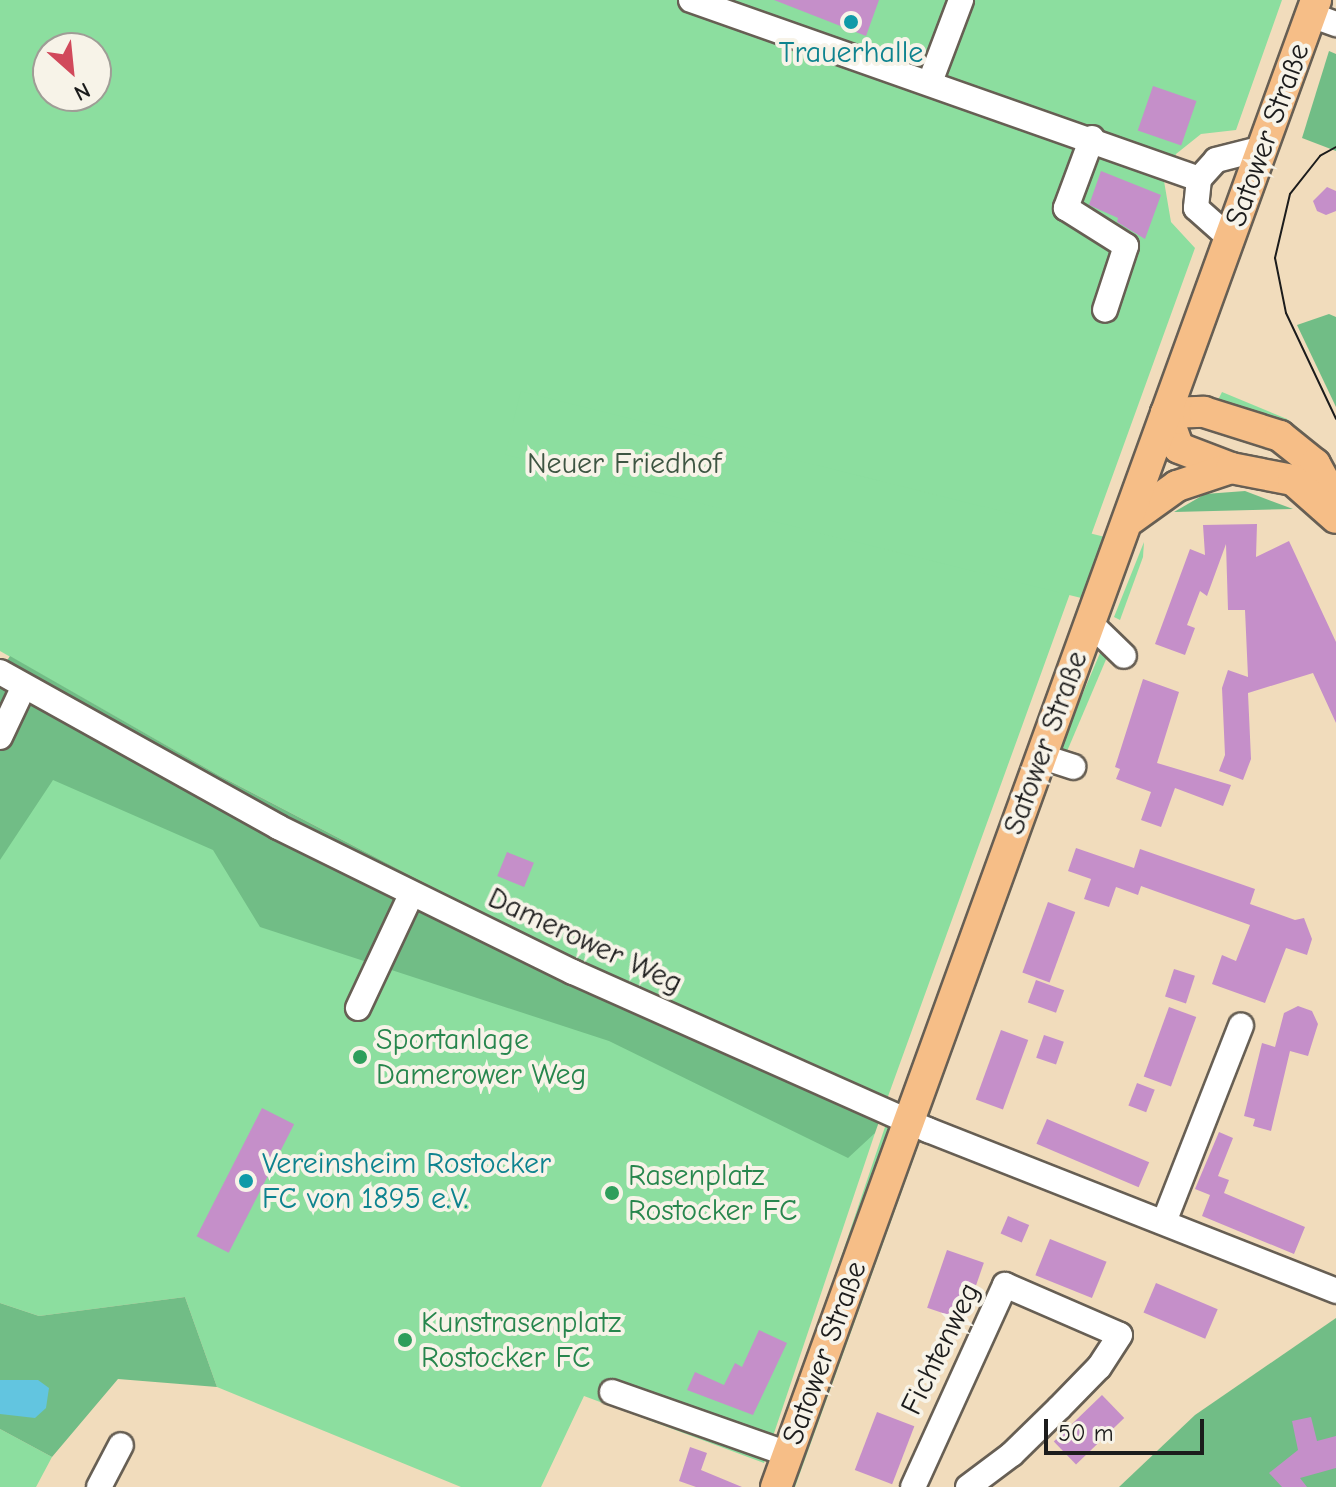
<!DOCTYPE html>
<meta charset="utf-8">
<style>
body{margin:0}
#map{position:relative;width:1336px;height:1487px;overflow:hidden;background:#f1dcbc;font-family:"Comic Neue",sans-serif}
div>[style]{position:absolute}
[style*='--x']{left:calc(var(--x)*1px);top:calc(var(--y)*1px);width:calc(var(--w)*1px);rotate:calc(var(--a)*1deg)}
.green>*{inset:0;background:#8cde9f;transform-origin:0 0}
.forest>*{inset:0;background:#71bd86}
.water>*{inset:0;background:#62c5e0}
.building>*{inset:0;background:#c58fc9;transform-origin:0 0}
.roads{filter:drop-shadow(2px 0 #675f54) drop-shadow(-2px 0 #675f54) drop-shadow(0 2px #675f54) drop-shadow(0 -2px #675f54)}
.minor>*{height:24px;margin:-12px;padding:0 12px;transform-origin:12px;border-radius:12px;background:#fff}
.major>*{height:30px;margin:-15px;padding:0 15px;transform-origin:15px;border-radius:15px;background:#f6be87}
.tram>*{height:2px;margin:-1px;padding:0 1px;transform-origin:1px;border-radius:1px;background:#1c1c1c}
.dots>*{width:22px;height:22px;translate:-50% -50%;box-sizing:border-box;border:4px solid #f7f3e8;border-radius:50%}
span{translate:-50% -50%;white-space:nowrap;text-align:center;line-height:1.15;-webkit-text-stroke:8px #f7f3e8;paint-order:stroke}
.culture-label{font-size:30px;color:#0d838f}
.left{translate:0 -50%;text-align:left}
.street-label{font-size:30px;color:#1c1c1c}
.park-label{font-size:30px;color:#3e5643}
.leisure-label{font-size:30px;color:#27864d}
.north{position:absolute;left:32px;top:32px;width:80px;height:80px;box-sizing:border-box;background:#f7f3e8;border:2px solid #9f9d96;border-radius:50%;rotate:153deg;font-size:22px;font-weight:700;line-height:32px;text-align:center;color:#1c1c1c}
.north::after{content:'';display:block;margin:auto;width:28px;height:36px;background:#d1495b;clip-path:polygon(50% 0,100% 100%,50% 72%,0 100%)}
.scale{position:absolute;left:1044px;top:1419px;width:160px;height:36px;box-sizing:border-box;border:4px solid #1c1c1c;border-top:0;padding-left:10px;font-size:24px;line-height:28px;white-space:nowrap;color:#1c1c1c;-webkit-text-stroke:6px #f7f3e8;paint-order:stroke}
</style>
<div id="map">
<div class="green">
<i style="clip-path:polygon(evenodd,0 0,1282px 0,1236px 130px,1201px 134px,1176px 154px,1164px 181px,1171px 222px,1195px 248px,886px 1102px,572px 960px,220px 776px,0 651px,0 0,48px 48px,96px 48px,96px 96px,48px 96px,48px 48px)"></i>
<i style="clip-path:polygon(1222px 392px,1287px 419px,1308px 436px,1218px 400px)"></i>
<i style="left:1105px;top:537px;width:65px;height:602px;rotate:104deg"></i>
<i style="clip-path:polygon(1144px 542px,1143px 557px,1120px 620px,1114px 617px)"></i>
<i style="left:1103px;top:646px;width:8px;height:112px;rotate:23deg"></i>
<i style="clip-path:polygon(0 678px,567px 981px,875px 1133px,764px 1463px,584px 1396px,541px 1487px,461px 1487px,217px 1387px,185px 1297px,39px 1316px,0 1303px)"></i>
<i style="clip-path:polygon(887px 1121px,893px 1122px,780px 1438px)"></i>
<i style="clip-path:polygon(920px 1141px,795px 1487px,789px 1487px,913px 1147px)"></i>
<i style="clip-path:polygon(0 1429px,52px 1457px,36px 1487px,0 1487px)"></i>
</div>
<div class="forest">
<i style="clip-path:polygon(1329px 51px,1336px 54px,1336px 151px,1302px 138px)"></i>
<i style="clip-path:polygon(1329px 314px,1336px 317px,1336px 407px,1297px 325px)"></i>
<i style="clip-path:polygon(1245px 491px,1293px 509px,1174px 512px,1205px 494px)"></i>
<i style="clip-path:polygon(10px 656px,220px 776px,572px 960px,886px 1102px,875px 1133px,848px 1158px,609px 1041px,260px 927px,213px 850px,53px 780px,0 860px,0 671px)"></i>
<i style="clip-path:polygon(185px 1297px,217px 1387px,118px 1379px,52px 1457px,0 1429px,0 1303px,39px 1316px)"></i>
<i style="clip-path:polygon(1336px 1318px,1336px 1487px,1119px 1487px,1195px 1415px)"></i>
</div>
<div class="water">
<i style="clip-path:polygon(0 1380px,38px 1380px,49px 1388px,46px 1408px,35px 1418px,0 1414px)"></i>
</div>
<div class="building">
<i style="clip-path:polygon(774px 0,879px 0,866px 36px)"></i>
<i style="left:1153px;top:86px;width:46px;height:47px;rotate:19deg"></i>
<i style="clip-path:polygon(1101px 171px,1161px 195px,1145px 239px,1117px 222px,1118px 218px,1089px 205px)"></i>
<i style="clip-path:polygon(1327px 187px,1336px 191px,1336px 211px,1326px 215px,1317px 211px,1313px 201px)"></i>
<i style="clip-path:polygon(1257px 524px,1256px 557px,1289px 541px,1336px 642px,1336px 723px,1313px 673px,1248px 693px,1251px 759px,1243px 780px,1219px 771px,1225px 755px,1222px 688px,1228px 670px,1248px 677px,1245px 610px,1228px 610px,1226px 544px,1207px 596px,1200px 591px,1187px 625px,1195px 628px,1185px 655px,1155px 644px,1190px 549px,1205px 555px,1203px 525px)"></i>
<i style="clip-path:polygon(1143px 679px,1179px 692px,1157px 763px,1231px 785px,1223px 806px,1175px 788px,1161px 827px,1141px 820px,1151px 792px,1116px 779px,1120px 769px,1115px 767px)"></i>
<i style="clip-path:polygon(1076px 848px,1134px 868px,1140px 849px,1255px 889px,1250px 904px,1295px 920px,1304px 918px,1312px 939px,1307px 955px,1286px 948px,1265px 1003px,1212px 984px,1222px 955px,1236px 961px,1250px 925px,1141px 886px,1138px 895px,1116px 887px,1109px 907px,1084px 899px,1091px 879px,1068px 871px)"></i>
<i style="left:507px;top:852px;width:29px;height:26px;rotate:22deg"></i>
<i style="left:1048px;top:902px;width:29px;height:75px;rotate:20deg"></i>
<i style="left:1174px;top:969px;width:22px;height:29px;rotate:18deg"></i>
<i style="left:1036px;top:980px;width:30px;height:24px;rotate:20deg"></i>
<i style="clip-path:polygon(1298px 1006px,1312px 1011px,1318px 1024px,1308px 1056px,1290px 1051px,1271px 1131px,1253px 1126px,1255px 1119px,1244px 1116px,1262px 1043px,1275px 1047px,1284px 1013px)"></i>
<i style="left:1169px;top:1007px;width:29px;height:74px;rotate:20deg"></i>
<i style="left:1001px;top:1030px;width:29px;height:74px;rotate:20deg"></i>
<i style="left:1044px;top:1035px;width:21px;height:24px;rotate:19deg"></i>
<i style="left:1137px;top:1083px;width:19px;height:24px;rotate:21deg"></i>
<i style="left:262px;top:1108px;width:36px;height:144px;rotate:27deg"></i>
<i style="left:1047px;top:1119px;width:111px;height:27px;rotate:23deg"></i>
<i style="clip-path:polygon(1219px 1132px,1233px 1138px,1218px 1176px,1229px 1180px,1224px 1193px,1305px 1227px,1294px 1254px,1202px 1216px,1210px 1195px,1195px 1189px)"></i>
<i style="left:1008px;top:1216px;width:23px;height:19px;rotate:23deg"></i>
<i style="left:1050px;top:1239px;width:61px;height:39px;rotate:22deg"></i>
<i style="left:947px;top:1250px;width:39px;height:61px;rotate:19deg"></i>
<i style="left:1156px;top:1283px;width:67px;height:32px;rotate:23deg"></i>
<i style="clip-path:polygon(759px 1330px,787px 1343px,753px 1415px,687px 1390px,695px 1372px,724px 1385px,735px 1363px,742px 1367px)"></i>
<i style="left:1102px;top:1395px;width:32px;height:67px;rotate:46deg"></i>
<i style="left:877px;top:1412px;width:40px;height:62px;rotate:21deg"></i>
<i style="clip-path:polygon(1311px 1417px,1317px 1441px,1336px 1436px,1336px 1468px,1300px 1478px,1307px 1487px,1282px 1487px,1269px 1473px,1298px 1450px,1292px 1421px)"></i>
<i style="clip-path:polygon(690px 1447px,707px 1453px,701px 1470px,742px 1487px,696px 1487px,679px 1481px)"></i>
</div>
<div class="roads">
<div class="minor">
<i style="--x:691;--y:0;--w:539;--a:19.41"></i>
<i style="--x:1199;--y:179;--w:29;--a:96"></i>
<i style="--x:1196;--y:208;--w:47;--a:41.5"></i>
<i style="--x:1311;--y:15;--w:27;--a:20"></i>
<i style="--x:930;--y:82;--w:88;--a:-69.3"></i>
<i style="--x:1092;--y:138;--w:75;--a:110.4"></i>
<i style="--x:1066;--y:208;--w:71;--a:32.3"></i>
<i style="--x:1126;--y:246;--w:67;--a:108.2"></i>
<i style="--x:1199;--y:179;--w:25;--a:-48"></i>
<i style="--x:1216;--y:160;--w:49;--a:-14.3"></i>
<i style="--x:1090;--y:623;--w:47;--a:44.1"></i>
<i style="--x:0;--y:672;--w:318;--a:29.1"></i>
<i style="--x:278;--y:827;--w:329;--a:26.2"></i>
<i style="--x:573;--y:972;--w:389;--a:24"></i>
<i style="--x:928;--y:1130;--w:439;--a:21.5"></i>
<i style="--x:0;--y:737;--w:56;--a:-64.8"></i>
<i style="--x:1040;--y:756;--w:35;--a:18"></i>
<i style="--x:358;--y:1008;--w:125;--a:-64.9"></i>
<i style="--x:1164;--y:1222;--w:211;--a:-68.6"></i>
<i style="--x:612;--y:1392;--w:187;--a:19.4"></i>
<i style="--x:99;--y:1487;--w:47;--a:-62.4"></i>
<i style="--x:913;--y:1487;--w:222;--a:-65.5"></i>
<i style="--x:1005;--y:1285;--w:125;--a:23.5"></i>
<i style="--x:1120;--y:1335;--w:38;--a:123"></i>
<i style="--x:1099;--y:1367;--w:57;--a:134.3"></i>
<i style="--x:1059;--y:1408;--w:66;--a:135.6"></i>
<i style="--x:1012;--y:1454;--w:55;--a:143.1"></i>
</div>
<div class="major">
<i style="--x:1166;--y:413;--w:38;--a:-2"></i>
<i style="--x:1204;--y:412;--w:80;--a:17.5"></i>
<i style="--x:1280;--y:436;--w:45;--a:38.7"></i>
<i style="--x:1315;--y:464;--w:43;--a:61.1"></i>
<i style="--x:1166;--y:413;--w:37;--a:70"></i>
<i style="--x:1179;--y:448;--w:56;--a:21"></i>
<i style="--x:1131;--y:519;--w:57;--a:-35.7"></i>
<i style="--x:1177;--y:486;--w:57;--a:-18.4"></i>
<i style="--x:1231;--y:468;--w:63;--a:11"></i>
<i style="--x:1293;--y:480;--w:57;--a:41.5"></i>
<i style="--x:776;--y:1487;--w:1582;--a:-70.04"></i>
</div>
</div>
<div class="tram">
<i style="--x:1336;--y:147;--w:18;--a:151"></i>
<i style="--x:1320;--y:156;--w:48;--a:128.3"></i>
<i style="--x:1290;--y:194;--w:66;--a:103.2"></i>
<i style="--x:1275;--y:258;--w:56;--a:78.7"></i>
<i style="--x:1286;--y:313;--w:117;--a:64.7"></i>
</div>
<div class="dots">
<i style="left:851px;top:22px;background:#0f9aa8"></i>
<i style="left:360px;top:1057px;background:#2e9e5b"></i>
<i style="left:246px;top:1181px;background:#0f9aa8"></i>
<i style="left:612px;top:1193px;background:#2e9e5b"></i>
<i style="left:405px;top:1340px;background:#2e9e5b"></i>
</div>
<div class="culture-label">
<span style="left:851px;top:53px">Trauerhalle</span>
<span class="left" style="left:262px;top:1181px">Vereinsheim Rostocker<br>FC von 1895 e.V.</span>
</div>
<div class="street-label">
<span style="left:1268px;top:135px;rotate:-70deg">Satower Straße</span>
<span style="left:1046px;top:743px;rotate:-70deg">Satower Straße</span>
<span style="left:585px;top:941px;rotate:25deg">Damerower Weg</span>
<span style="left:941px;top:1349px;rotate:-64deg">Fichtenweg</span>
<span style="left:825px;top:1353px;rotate:-70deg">Satower Straße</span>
</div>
<div class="park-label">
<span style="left:624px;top:464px">Neuer Friedhof</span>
</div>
<div class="leisure-label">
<span class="left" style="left:376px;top:1057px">Sportanlage<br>Damerower Weg</span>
<span class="left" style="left:628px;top:1193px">Rasenplatz<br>Rostocker FC</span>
<span class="left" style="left:421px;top:1340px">Kunstrasenplatz<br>Rostocker FC</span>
</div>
<div class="north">N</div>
<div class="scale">50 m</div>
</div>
